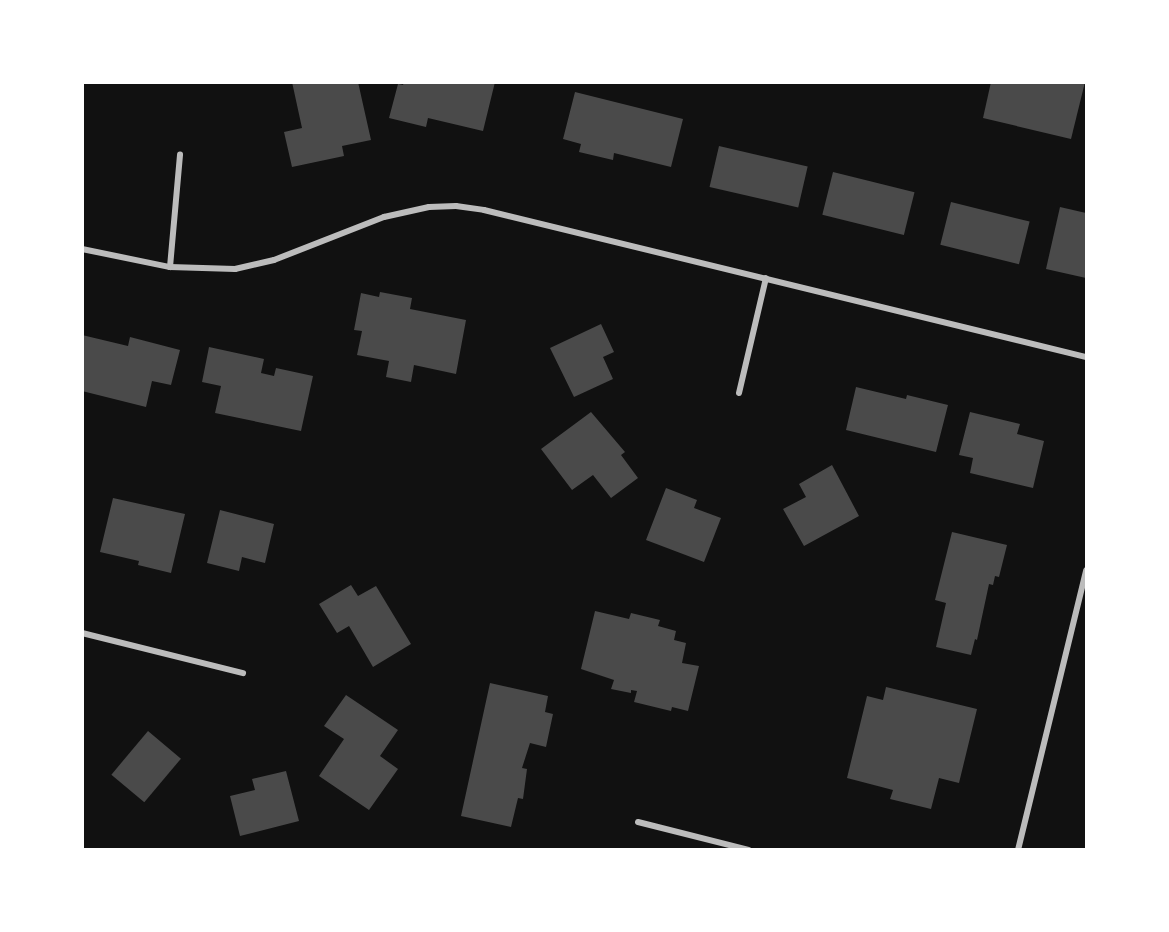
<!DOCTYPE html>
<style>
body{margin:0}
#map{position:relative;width:1169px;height:932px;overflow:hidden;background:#111;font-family:"Nunito Sans",sans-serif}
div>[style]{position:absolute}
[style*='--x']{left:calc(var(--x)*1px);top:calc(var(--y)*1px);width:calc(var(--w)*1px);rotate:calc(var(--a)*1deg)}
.building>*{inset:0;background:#4a4a4a;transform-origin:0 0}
.minor>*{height:6px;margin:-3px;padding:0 3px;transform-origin:3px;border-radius:3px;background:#bcbcbc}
span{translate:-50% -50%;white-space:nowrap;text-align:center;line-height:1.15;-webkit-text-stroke:6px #fff;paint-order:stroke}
.frame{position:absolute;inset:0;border:84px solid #fff;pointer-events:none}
</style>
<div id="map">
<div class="building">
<i style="clip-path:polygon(292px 82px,358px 82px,371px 140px,342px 146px,344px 156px,292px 167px,284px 132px,302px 128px)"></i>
<i style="clip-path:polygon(404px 82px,495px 82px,483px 131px,428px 118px,426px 127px,389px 118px,398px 84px,403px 85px)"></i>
<i style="clip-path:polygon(991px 82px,1085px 82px,1071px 139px,983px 118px)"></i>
<i style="clip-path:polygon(575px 92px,683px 119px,671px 167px,614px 153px,613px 160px,579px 152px,581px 144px,563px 139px)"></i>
<i style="left:719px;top:146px;width:91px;height:42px;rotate:13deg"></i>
<i style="left:833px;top:172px;width:84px;height:44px;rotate:14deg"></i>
<i style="left:951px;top:202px;width:81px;height:44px;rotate:14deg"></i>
<i style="clip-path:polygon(1060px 207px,1086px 213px,1086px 278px,1046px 269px)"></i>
<i style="clip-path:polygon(380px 292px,412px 298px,410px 309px,466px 320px,456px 374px,414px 365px,411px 382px,386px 377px,389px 361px,357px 355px,362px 331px,354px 330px,361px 293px,379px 297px)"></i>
<i style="clip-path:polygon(601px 324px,614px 352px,603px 357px,613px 379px,574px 397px,550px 348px)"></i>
<i style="clip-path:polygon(82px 335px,128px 346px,130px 337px,180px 350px,171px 385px,152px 381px,146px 407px,82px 391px)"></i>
<i style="clip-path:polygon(209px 347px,264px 359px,261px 373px,274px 376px,276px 368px,313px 376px,301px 431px,215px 413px,221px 386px,202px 382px)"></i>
<i style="clip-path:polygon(856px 387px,906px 399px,907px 395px,948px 405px,936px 452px,846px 430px)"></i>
<i style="clip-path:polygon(591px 412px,625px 452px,621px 455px,638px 478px,611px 498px,593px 475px,572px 490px,541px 449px)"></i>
<i style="clip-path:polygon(970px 412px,1020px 424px,1017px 434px,1044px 441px,1033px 488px,970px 473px,973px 458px,959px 455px)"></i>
<i style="clip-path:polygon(832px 465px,859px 516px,804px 546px,783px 509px,806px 497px,799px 484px)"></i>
<i style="clip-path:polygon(666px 488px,697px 500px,694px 508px,721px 518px,704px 562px,646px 540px)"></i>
<i style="clip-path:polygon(113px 498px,185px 514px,171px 573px,138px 565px,139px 561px,100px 552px)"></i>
<i style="clip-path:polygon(220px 510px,274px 524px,265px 563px,242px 557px,239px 571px,207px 563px)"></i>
<i style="clip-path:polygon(952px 532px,1007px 545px,999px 577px,995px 576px,993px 585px,989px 584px,977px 640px,975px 639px,971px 655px,936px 647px,946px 603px,935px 600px)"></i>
<i style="clip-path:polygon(351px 585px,358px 596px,376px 586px,411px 644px,373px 667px,349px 626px,337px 633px,319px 604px)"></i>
<i style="clip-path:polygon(595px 611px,629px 619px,631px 613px,660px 620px,658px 626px,676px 631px,674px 640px,686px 643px,682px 663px,699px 666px,688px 711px,672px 707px,671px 711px,634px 702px,637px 691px,631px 690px,631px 693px,611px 689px,614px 680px,581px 669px)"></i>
<i style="clip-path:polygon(490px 683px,548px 696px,545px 712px,553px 714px,546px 747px,530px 743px,522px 768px,527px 769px,523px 799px,518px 798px,511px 827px,461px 816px)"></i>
<i style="clip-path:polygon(886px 687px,977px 709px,959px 783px,939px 778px,931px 809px,890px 799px,893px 790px,847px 778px,867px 696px,883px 700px)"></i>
<i style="clip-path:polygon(346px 695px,398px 730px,380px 756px,398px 769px,369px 810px,319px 776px,344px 739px,324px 726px)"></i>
<i style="left:148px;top:731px;width:43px;height:57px;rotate:40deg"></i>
<i style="clip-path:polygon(286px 771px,299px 821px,240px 836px,230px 796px,255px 790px,252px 779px)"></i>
</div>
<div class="minor">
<i style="--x:82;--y:249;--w:90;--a:11.6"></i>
<i style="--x:170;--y:267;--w:65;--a:1.8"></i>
<i style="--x:235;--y:269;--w:40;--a:-13"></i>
<i style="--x:274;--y:260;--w:118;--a:-21.4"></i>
<i style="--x:384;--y:217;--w:46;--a:-12.5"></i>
<i style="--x:429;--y:207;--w:27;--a:-2"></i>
<i style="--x:456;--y:206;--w:28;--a:8"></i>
<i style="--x:484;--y:210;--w:620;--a:13.72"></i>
<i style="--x:170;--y:267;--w:113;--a:-84.9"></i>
<i style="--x:739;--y:393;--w:118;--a:-76.8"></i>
<i style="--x:82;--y:633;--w:166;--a:14"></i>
<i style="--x:638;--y:822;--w:114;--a:14.2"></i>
<i style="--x:1018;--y:850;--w:288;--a:-76.3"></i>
</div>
<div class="frame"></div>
</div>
